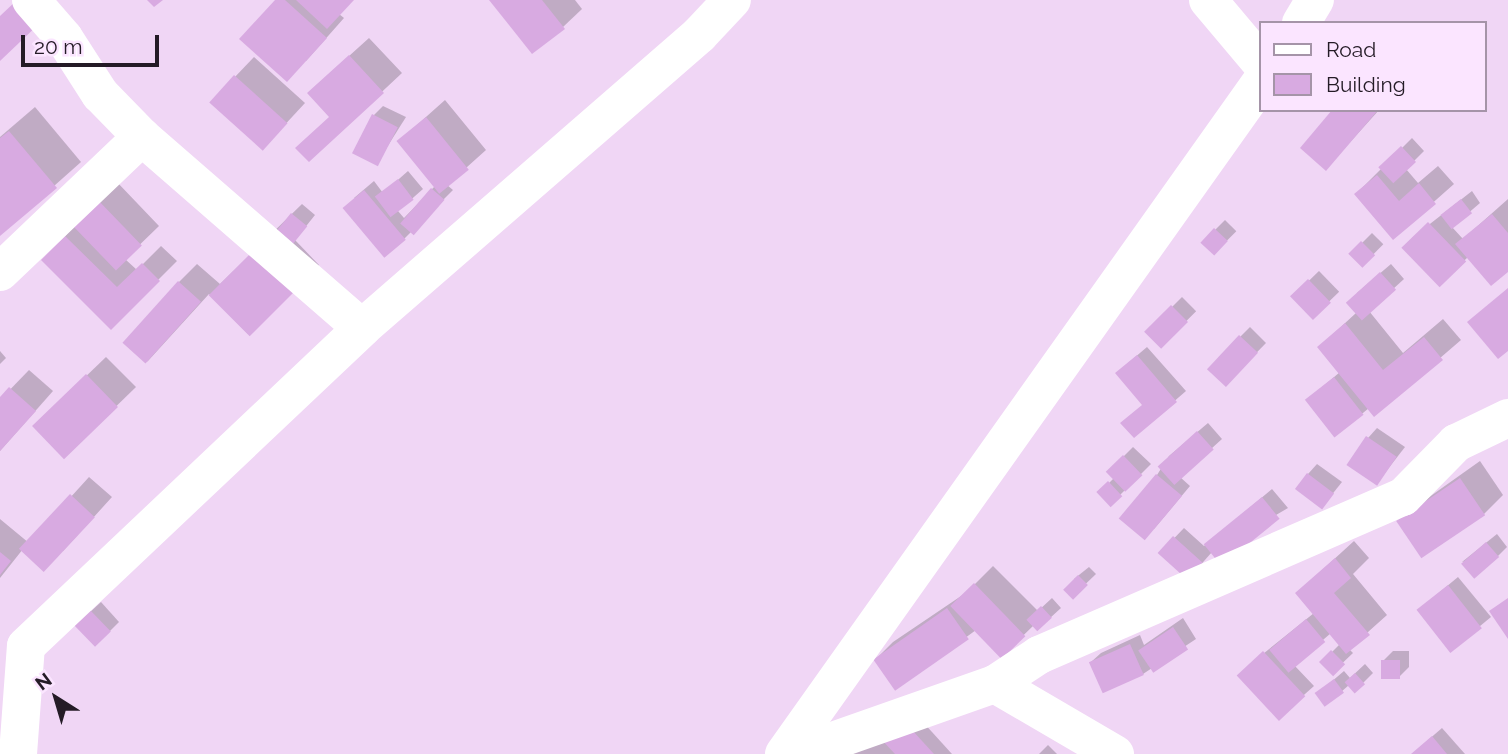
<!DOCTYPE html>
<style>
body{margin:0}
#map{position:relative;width:1508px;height:754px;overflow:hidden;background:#f0d6f5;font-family:Raleway,sans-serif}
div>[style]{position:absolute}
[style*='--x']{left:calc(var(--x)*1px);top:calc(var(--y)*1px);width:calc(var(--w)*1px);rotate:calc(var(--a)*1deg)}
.shadow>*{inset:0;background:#0003;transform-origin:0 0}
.building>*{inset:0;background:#d8aae1;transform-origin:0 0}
.street>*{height:38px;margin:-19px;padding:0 19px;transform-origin:19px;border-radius:19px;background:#fff}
span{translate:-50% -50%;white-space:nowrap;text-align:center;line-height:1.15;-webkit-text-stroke:5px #fbe5ff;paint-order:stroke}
.legend{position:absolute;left:1259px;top:21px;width:228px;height:91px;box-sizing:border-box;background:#fbe5ff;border:2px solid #a594a8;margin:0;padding:9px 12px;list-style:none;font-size:21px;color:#241b26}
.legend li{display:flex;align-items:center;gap:14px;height:35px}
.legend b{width:35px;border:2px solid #a594a8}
.north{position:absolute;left:21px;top:663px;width:70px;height:70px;-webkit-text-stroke:5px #fbe5ff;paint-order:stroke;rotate:323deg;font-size:19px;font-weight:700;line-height:28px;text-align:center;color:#241b26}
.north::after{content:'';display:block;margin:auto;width:24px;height:32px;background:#241b26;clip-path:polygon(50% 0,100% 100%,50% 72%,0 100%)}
.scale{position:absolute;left:21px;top:35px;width:138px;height:32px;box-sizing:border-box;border:4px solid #241b26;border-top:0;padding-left:9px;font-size:21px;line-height:24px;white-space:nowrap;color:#241b26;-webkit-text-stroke:5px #fbe5ff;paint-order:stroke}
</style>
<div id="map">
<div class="shadow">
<i style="clip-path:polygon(277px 0,352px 0,339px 14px,344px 18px,306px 61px)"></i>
<i style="clip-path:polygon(491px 0,575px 0,582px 9px,563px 27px)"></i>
<i style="clip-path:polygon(369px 38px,402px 73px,309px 160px,330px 116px,328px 75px)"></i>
<i style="clip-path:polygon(254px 57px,305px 103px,280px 130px,211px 102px)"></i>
<i style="clip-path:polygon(445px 100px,486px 150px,447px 185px,453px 190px,404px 239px,354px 198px,374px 181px,383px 193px,408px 171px,423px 189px,398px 211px,404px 218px,436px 185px,399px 141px)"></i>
<i style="clip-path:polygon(383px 106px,406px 117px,377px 163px,374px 115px)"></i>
<i style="clip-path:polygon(35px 107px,81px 162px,0 234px,0 137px)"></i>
<i style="clip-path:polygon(1334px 110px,1379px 110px,1326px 169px)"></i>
<i style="clip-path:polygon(1412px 138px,1424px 151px,1406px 169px,1418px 183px,1438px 166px,1454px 184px,1393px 238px,1356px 194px)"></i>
<i style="clip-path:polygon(116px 181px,159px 226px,125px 259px,137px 270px,161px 246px,177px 261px,111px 327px,43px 260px)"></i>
<i style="clip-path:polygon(1472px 191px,1480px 203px,1452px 227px,1463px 239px,1508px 199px,1508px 270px,1468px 257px,1439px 285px,1412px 238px)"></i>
<i style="clip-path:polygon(302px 204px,315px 215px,295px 240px,319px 265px,248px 334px,209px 294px,147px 362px,179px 282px,197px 264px,220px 284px)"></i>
<i style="left:1225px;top:220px;width:16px;height:31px;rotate:45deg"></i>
<i style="left:1372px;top:233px;width:16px;height:30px;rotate:45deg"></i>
<i style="clip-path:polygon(1391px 264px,1404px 279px,1369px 311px,1403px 353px,1443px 319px,1461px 340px,1375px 414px,1369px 408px,1335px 436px,1307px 400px,1340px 372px,1319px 347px,1356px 313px,1357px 293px)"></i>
<i style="left:1319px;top:271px;width:29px;height:37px;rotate:46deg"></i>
<i style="left:1182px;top:297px;width:20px;height:49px;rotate:45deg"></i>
<i style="clip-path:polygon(1250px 327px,1266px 343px,1225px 385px,1240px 337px)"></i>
<i style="clip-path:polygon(1147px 347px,1186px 391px,1134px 436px,1143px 404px,1127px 364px)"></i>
<i style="clip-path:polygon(0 351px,6px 358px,0 364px)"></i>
<i style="clip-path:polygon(106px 357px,136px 387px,64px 457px,53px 408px)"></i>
<i style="clip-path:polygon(29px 370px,53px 391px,0 451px,0 400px)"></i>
<i style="clip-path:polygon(1208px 423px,1222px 439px,1180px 477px,1190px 486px,1154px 529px,1157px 475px,1169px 456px)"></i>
<i style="clip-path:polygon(1377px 428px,1405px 447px,1377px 483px,1368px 438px)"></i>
<i style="clip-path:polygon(1133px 447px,1151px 464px,1111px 504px,1100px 492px,1114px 478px,1108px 472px)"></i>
<i style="clip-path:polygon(1480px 461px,1503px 495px,1484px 514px,1418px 505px)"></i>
<i style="clip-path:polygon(1317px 464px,1342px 482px,1322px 507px,1308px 474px)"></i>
<i style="clip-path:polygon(89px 477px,112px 497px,63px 551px,23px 549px,0 578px,0 519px,29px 543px)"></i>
<i style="clip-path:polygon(1272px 489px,1288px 508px,1212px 552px,1197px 569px,1160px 553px,1184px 528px,1204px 546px)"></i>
<i style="clip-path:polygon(1497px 534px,1507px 547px,1498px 556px,1462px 562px)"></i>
<i style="clip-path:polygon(1354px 541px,1369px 558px,1353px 574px,1387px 615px,1349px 649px,1353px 653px,1332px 673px,1322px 662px,1340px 644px,1331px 633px,1294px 665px,1314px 686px,1278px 718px,1248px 666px,1314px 613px,1297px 593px)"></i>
<i style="clip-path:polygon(993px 566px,1038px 611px,1052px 598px,1061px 608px,1038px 629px,1034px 625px,1002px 656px,976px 630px,895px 689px,875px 660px,893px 642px,967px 592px)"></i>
<i style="clip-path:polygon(1089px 567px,1096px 574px,1072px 597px,1074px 579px)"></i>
<i style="clip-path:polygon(1458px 577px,1491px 617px,1451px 650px,1429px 601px)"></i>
<i style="clip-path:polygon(101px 602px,119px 622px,110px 631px,76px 625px)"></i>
<i style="clip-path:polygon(1183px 618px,1196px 639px,1143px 674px,1091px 662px,1101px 653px,1140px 635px,1144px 645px)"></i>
<i style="clip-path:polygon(1393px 651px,1409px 651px,1409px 667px,1399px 677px,1383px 661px)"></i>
<i style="clip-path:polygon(1365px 664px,1373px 673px,1355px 691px,1349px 685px,1326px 705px,1317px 694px,1344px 671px,1350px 678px)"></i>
<i style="clip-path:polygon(912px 710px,952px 754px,850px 754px)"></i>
<i style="clip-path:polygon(1442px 728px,1465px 754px,1412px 754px)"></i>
<i style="clip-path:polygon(1048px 745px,1057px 754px,1039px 754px)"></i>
</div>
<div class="building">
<i style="clip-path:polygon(17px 0,42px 21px,0 61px,0 16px)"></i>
<i style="clip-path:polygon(147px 0,163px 0,154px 7px)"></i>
<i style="clip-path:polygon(275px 0,285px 0,327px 38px,287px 82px,239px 39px)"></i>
<i style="clip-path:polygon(296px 0,354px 0,327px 29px)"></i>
<i style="clip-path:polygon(489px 0,542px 0,565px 29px,532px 54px)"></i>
<i style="clip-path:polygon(349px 55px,384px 93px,309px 162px,295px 148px,329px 117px,307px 93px)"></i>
<i style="left:234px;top:75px;width:72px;height:37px;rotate:42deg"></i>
<i style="clip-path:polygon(1332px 110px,1378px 110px,1326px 171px,1300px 148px)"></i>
<i style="left:372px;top:114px;width:29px;height:44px;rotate:27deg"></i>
<i style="left:426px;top:117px;width:68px;height:38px;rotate:51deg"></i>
<i style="clip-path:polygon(9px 131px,57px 188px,0 236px,0 138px)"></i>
<i style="left:1401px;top:146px;width:22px;height:31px;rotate:47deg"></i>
<i style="clip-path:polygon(1377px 175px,1399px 201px,1419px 183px,1436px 204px,1393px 240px,1354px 194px)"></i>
<i style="left:398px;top:179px;width:26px;height:29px;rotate:53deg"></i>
<i style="left:431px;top:188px;width:18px;height:47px;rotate:41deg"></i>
<i style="left:364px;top:190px;width:65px;height:28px;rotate:50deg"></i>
<i style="left:96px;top:198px;width:66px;height:36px;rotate:46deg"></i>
<i style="left:1461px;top:199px;width:18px;height:26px;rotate:52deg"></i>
<i style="left:291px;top:213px;width:21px;height:33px;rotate:39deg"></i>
<i style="clip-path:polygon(1492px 214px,1508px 233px,1508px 272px,1491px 286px,1455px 244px)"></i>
<i style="left:1428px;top:222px;width:55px;height:37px;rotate:46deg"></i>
<i style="left:1214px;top:228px;width:19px;height:20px;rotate:43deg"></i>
<i style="clip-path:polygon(65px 236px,117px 287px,142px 263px,160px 281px,111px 330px,41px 260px)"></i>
<i style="left:1361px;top:241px;width:20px;height:18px;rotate:45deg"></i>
<i style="left:261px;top:243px;width:58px;height:74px;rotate:45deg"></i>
<i style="left:1380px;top:272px;width:24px;height:46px;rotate:48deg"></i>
<i style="left:1308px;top:279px;width:33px;height:25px;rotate:46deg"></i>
<i style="left:178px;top:281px;width:31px;height:83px;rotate:42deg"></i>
<i style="clip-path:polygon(1508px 288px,1508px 351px,1498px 359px,1467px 322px)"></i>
<i style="left:1171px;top:305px;width:24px;height:38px;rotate:45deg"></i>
<i style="clip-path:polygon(1345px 323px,1383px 370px,1424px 337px,1443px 360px,1374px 417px,1317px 347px)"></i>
<i style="left:1239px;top:335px;width:26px;height:47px;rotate:43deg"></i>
<i style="clip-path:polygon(1137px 355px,1177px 402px,1134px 438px,1120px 423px,1142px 405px,1115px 373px)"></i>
<i style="left:86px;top:374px;width:46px;height:75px;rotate:46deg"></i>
<i style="left:1334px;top:377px;width:48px;height:37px;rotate:52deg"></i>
<i style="clip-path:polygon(9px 387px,36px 411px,0 451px,0 397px)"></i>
<i style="left:1197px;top:431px;width:25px;height:53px;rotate:48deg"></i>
<i style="left:1366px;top:436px;width:37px;height:35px;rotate:34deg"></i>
<i style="left:1123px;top:455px;width:28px;height:24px;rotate:46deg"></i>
<i style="left:1307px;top:473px;width:34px;height:20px;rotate:37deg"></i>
<i style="left:1156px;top:474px;width:34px;height:58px;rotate:40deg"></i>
<i style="left:1460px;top:478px;width:45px;height:77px;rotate:56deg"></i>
<i style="left:1108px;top:481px;width:21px;height:16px;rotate:47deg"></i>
<i style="left:70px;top:494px;width:34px;height:75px;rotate:43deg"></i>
<i style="left:1262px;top:497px;width:28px;height:75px;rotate:51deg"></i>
<i style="left:1173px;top:536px;width:40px;height:23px;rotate:42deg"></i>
<i style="left:1486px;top:542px;width:20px;height:33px;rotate:49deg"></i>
<i style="clip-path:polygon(0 552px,11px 561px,0 575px)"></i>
<i style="clip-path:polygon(1335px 558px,1351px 578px,1334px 593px,1370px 635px,1346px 654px,1295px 593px)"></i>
<i style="left:1078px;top:575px;width:14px;height:21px;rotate:45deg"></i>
<i style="left:974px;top:583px;width:74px;height:33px;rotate:46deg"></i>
<i style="left:1448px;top:585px;width:55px;height:40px;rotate:52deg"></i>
<i style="clip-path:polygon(1508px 598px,1508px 639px,1489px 611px)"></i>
<i style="left:1041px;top:606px;width:16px;height:20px;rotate:47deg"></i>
<i style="left:947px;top:608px;width:38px;height:90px;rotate:55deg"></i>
<i style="left:90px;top:610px;width:30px;height:22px;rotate:46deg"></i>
<i style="left:1306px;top:619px;width:30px;height:48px;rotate:50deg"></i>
<i style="left:1173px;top:627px;width:27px;height:42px;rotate:56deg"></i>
<i style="left:1130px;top:644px;width:34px;height:45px;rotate:66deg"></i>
<i style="left:1331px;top:650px;width:20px;height:17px;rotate:45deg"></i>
<i style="left:1263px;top:651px;width:62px;height:36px;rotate:47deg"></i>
<i style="left:1381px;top:660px;width:19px;height:19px"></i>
<i style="left:1355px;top:673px;width:15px;height:14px;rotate:48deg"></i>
<i style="left:1334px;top:679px;width:17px;height:24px;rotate:54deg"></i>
<i style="clip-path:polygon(901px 718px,934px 754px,895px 754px,880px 738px)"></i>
<i style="clip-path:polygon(1432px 736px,1447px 754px,1411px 754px)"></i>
</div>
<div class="street">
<i style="--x:31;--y:0;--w:50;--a:49"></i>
<i style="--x:64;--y:38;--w:67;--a:57.3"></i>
<i style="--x:100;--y:94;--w:60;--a:45.7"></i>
<i style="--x:142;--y:137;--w:291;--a:41"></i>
<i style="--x:1208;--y:0;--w:82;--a:49.9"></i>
<i style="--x:1301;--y:23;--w:27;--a:-59"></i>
<i style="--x:0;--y:272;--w:196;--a:-43.6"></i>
<i style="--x:995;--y:684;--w:139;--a:30.3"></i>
<i style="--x:18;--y:754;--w:108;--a:-85.8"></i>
<i style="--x:26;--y:646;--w:463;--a:-43.4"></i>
<i style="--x:362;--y:328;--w:447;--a:-41"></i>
<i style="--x:699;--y:35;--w:48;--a:-46.7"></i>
<i style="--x:784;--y:754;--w:824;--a:-54.63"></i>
<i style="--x:796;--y:754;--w:211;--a:-19.4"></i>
<i style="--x:995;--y:684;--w:53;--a:-33.4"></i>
<i style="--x:1039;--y:655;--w:397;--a:-23.5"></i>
<i style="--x:1403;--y:497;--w:76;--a:-45.5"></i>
<i style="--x:1456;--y:443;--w:58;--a:-25.7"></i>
</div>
<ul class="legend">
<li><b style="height:9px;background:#fff"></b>Road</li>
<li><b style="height:19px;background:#d8aae1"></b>Building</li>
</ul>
<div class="north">N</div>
<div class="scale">20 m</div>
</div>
